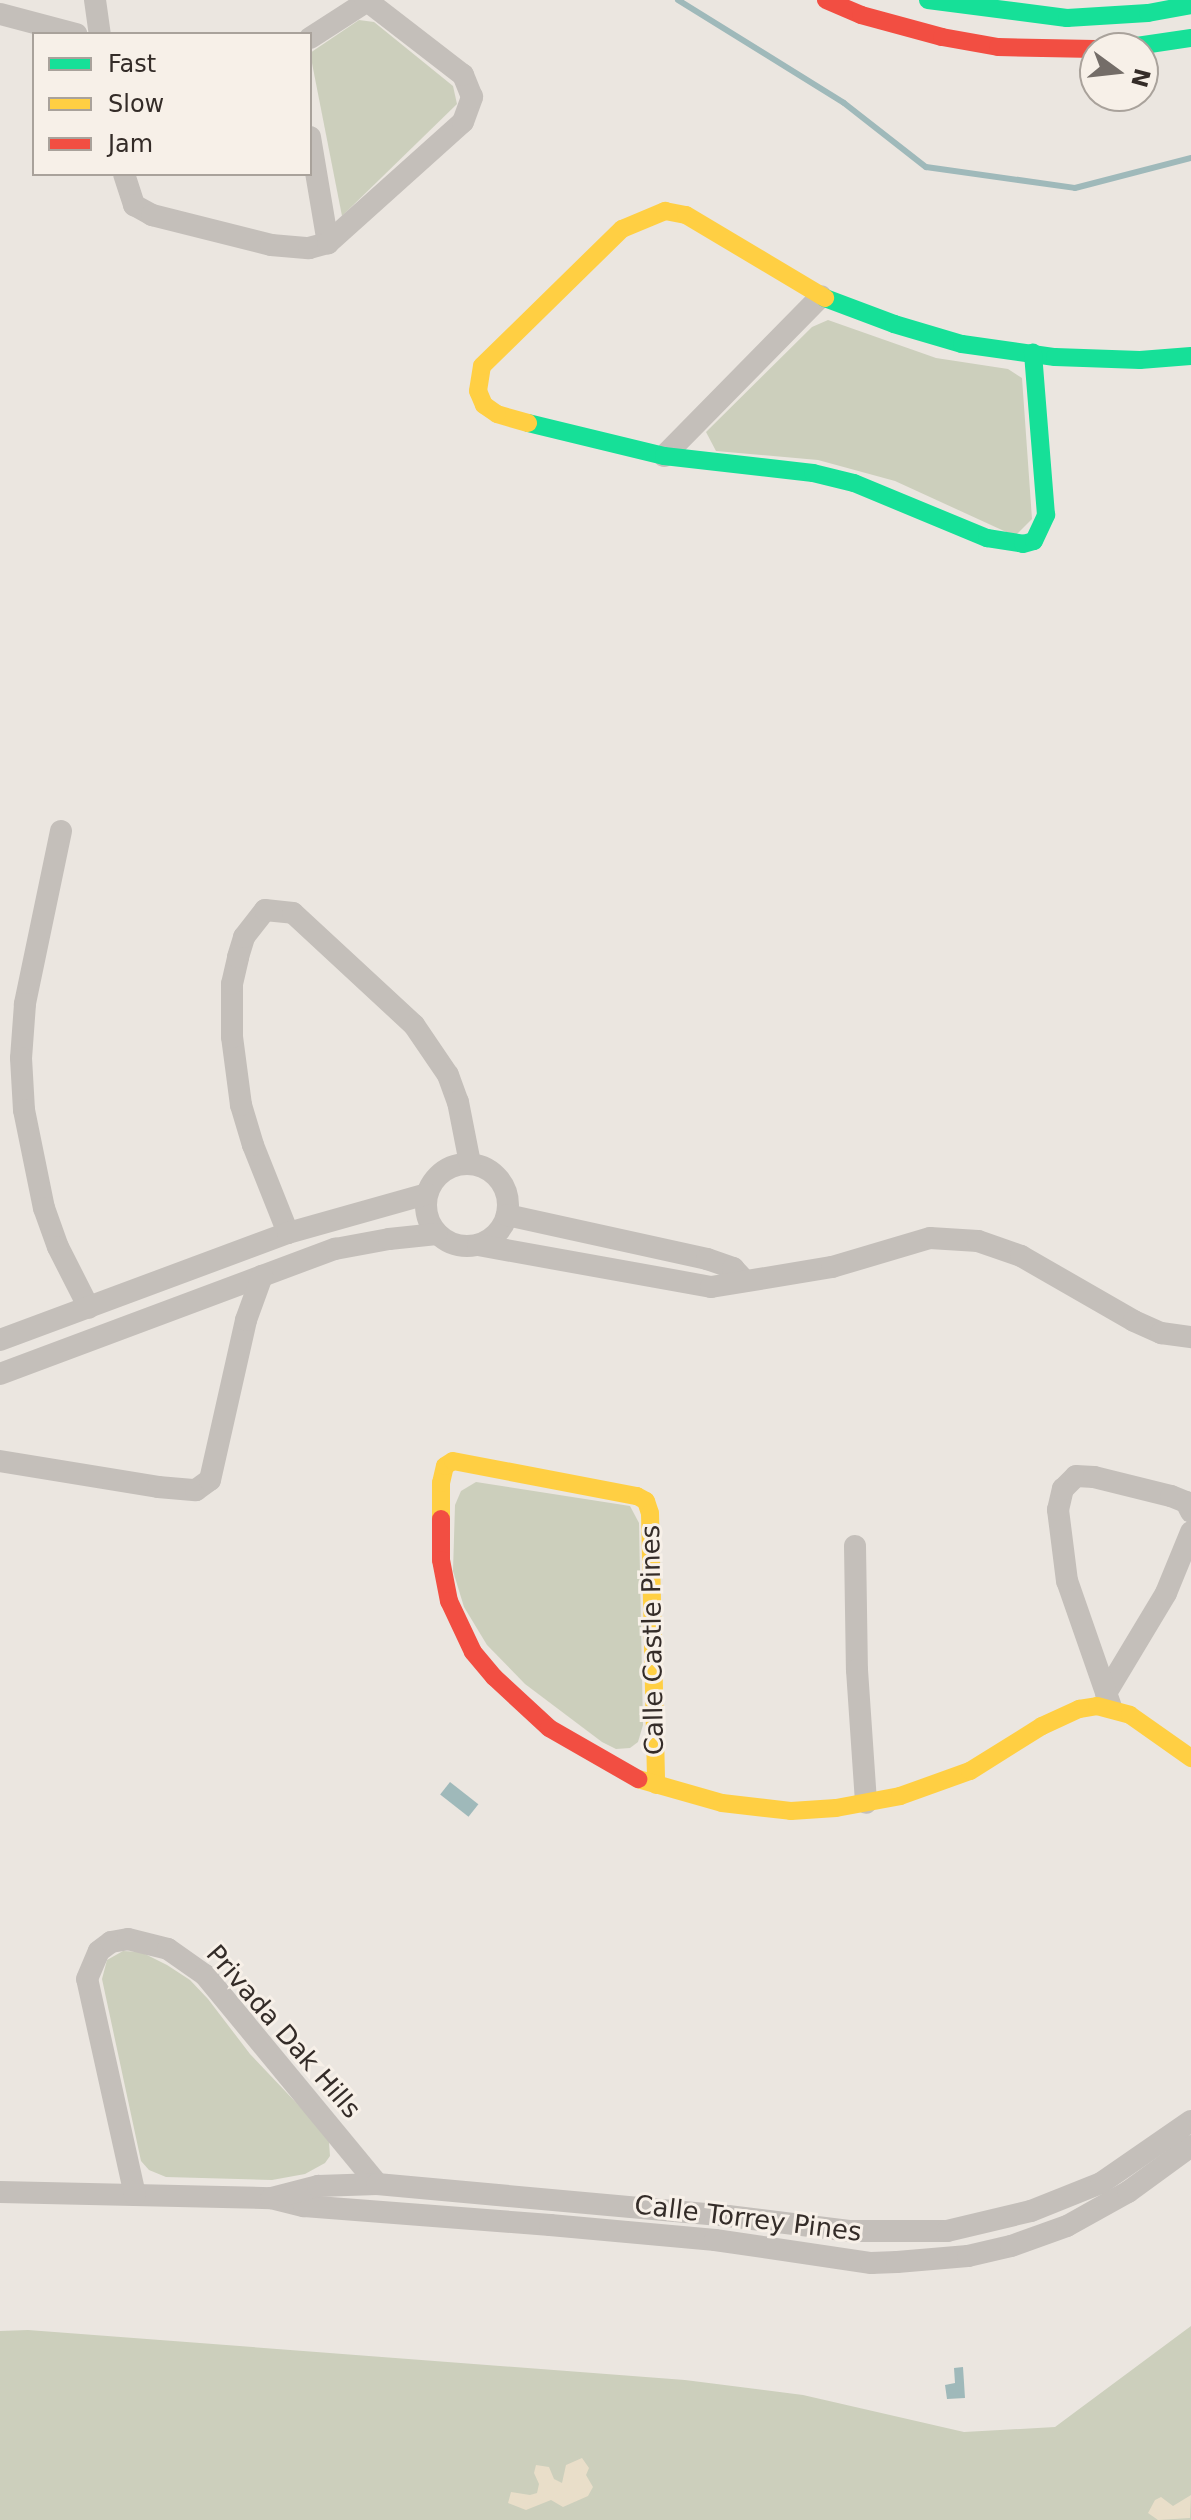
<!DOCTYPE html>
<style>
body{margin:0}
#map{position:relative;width:1191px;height:2520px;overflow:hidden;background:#ebe6e0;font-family:"DejaVu Sans",sans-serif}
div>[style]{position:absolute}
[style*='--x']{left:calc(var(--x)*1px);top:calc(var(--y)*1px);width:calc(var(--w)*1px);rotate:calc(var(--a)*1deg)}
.green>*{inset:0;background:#cccfbc}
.sand>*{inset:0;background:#e9dec9}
.water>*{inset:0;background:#9fb9ba;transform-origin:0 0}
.stream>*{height:6px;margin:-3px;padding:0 3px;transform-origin:3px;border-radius:3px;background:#9fb9ba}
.street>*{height:22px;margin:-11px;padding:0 11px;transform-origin:11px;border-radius:11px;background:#c4bfba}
.street>.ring{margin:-11px;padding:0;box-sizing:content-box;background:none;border:22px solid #c4bfba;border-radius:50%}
.fast>*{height:18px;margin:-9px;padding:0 9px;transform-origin:9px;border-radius:9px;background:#16e098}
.slow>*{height:18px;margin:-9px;padding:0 9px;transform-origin:9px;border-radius:9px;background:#ffcf43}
.jam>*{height:18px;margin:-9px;padding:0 9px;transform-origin:9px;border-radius:9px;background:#f24e42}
span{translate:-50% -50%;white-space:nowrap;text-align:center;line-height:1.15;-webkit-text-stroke:6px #f7f0e8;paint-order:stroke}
.street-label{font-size:26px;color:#342c28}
.legend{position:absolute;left:32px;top:32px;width:280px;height:144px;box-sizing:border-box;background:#f7f0e8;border:2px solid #a9a29b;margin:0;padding:10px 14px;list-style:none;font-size:24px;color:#342c28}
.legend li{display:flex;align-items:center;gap:16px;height:40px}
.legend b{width:40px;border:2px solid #a9a29b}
.north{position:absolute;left:1079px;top:32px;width:80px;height:80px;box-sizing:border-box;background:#f7f0e8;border:2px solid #a9a29b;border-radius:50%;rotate:105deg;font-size:22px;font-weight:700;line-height:32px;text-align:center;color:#342c28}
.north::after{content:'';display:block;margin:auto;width:28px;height:36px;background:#746d68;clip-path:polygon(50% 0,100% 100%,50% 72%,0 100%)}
</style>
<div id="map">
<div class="green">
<i style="clip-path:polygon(359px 20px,374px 22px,453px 86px,457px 104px,342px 216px,310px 53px)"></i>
<i style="clip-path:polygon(828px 320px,936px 358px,1008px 369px,1022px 378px,1032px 519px,1015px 536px,895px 481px,818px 460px,716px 451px,706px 432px,812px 327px)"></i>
<i style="clip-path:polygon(476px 1482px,630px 1506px,639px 1523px,643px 1725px,638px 1742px,630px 1748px,616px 1749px,602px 1742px,525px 1684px,487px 1645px,464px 1607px,453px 1571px,455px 1505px,461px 1491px)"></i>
<i style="clip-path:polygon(123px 1951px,141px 1952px,167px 1965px,190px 1980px,208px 1999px,250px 2054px,323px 2131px,329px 2142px,330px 2156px,325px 2163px,305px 2174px,272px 2180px,166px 2177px,149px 2170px,141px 2161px,102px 1979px,107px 1960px)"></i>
<i style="clip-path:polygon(1191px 2326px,1191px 2520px,0 2520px,0 2331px,28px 2330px,685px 2380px,803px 2395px,964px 2432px,1055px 2427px)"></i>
</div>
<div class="sand">
<i style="clip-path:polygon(582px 2458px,589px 2468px,586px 2475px,593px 2487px,588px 2496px,563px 2507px,551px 2500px,526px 2510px,508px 2503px,511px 2492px,530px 2495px,537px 2493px,539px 2484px,534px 2473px,536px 2465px,549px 2467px,554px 2479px,562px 2483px,566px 2465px)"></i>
<i style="clip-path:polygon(1191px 2495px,1190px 2518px,1158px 2520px,1148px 2513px,1155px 2500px,1161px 2497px,1173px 2506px)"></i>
</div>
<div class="water">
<i style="left:450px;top:1782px;width:36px;height:16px;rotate:38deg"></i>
<i style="clip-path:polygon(963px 2367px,965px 2398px,947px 2399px,945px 2385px,955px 2383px,954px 2368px)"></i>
</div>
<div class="stream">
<i style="--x:678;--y:0;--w:195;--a:31.8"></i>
<i style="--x:844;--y:103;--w:104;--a:38"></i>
<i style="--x:926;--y:167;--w:150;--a:8"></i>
<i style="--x:1075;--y:188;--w:120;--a:-14.5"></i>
</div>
<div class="street">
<i style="--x:95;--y:0;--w:34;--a:82"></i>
<i style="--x:0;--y:14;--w:79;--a:14.7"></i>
<i style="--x:310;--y:38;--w:70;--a:-32.8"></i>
<i style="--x:310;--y:137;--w:108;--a:80.4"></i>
<i style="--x:124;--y:174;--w:33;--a:72"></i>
<i style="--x:134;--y:205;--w:21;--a:29"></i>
<i style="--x:152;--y:215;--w:123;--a:14.1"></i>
<i style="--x:271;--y:245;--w:38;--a:5"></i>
<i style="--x:309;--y:248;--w:20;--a:-15"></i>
<i style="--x:328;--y:243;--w:181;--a:-41.9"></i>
<i style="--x:463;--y:122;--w:27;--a:-70"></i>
<i style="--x:472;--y:97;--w:24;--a:-112"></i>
<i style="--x:463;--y:75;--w:123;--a:-142.3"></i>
<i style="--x:664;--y:456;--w:224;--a:-45.5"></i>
<i style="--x:61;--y:831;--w:177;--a:101.8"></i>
<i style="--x:25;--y:1004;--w:54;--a:94.2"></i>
<i style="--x:21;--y:1058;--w:52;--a:86.7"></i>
<i style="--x:24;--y:1110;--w:100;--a:78.5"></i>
<i style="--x:44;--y:1208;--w:41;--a:70.3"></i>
<i style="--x:58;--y:1247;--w:68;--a:63.1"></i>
<i class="ring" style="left:426px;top:1164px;width:60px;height:60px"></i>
<i style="--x:507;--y:1215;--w:205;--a:12.4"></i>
<i style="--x:707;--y:1259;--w:28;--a:19"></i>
<i style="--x:733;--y:1268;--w:16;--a:47"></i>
<i style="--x:288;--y:1233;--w:95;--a:-111.7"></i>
<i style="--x:253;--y:1145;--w:42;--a:-106.7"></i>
<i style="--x:241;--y:1105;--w:69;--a:-97.5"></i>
<i style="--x:232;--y:1037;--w:53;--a:-90"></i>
<i style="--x:232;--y:984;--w:28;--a:-77"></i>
<i style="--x:238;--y:957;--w:21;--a:-73"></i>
<i style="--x:244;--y:937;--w:34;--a:-52"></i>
<i style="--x:265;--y:910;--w:28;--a:6"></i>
<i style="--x:293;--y:913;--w:165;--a:42.8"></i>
<i style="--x:414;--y:1025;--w:60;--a:55.8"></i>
<i style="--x:448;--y:1075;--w:29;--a:70"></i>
<i style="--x:458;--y:1102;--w:62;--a:78.9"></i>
<i style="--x:478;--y:1245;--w:237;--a:10.2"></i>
<i style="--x:711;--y:1287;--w:123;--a:-9.4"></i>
<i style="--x:832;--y:1267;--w:102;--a:-16.5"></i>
<i style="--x:930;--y:1238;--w:48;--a:3.6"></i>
<i style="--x:978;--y:1241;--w:46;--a:19.2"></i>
<i style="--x:1021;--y:1256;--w:130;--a:29.9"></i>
<i style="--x:1134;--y:1321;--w:30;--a:24"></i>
<i style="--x:1161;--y:1333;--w:30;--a:8"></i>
<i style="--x:0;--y:1340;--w:307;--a:-20.4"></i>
<i style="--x:288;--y:1233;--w:144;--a:-15.7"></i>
<i style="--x:0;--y:1374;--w:358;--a:-20.5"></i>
<i style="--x:335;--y:1249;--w:55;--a:-10.5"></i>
<i style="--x:389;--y:1239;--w:48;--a:-5.9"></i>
<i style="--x:0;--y:1461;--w:160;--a:9.3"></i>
<i style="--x:158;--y:1487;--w:38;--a:5"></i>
<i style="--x:196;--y:1490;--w:17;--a:-36"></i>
<i style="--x:210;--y:1480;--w:164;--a:-77.3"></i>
<i style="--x:246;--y:1320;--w:47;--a:-70"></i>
<i style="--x:855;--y:1546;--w:124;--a:89.1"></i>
<i style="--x:857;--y:1670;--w:133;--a:86.1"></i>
<i style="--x:1106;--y:1693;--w:117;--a:-59"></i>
<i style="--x:1166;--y:1593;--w:66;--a:-67.7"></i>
<i style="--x:1111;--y:1707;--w:133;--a:-109.2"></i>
<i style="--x:1067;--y:1581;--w:72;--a:-97.2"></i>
<i style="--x:1058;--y:1510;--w:22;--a:-77"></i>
<i style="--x:1063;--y:1489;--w:18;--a:-45"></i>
<i style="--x:1076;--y:1476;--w:18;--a:3"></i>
<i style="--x:1094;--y:1477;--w:79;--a:13.9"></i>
<i style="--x:1171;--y:1496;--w:16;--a:22"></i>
<i style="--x:1186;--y:1502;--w:11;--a:63"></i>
<i style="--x:0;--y:2192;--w:271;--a:1.3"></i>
<i style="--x:271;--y:2198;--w:34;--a:14"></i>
<i style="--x:304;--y:2206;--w:247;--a:4.4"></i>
<i style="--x:550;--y:2225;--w:166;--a:5.2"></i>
<i style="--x:715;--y:2240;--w:158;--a:8.4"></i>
<i style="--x:871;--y:2263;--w:26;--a:-2"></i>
<i style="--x:897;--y:2262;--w:71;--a:-4.8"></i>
<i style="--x:968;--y:2256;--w:44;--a:-13.1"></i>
<i style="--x:1011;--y:2246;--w:59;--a:-19.7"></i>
<i style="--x:1067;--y:2226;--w:70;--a:-29.1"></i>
<i style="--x:1128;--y:2192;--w:78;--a:-36.1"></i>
<i style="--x:135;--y:2195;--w:221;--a:-102.5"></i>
<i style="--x:87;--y:1979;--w:30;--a:-67"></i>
<i style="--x:99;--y:1951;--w:15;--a:-37"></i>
<i style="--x:111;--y:1942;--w:17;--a:-10"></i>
<i style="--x:128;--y:1939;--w:41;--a:14"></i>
<i style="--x:168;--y:1949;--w:45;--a:35.1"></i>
<i style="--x:205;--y:1975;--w:271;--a:50.5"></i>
<i style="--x:272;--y:2198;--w:48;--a:-14.6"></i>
<i style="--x:318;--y:2186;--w:59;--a:-1.9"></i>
<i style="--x:377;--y:2184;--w:352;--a:5.2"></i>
<i style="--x:728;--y:2216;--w:124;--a:7"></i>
<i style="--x:851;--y:2231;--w:96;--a:0"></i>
<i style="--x:947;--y:2231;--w:86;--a:-13.4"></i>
<i style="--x:1031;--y:2211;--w:75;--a:-21.8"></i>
<i style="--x:1101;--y:2183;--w:109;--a:-34.6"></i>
</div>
<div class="fast">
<i style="--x:928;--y:0;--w:140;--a:7.4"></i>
<i style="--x:1067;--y:18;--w:81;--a:-3.5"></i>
<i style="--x:1148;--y:13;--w:44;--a:-10.5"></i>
<i style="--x:1123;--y:48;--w:69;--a:-8.4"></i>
<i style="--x:825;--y:298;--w:74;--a:20.6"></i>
<i style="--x:894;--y:324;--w:71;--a:16.4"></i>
<i style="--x:962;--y:344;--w:94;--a:8"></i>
<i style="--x:1055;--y:357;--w:85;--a:2"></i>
<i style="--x:1140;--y:360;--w:51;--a:-4.5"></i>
<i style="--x:528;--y:423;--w:140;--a:13.6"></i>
<i style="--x:664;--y:456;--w:150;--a:6.5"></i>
<i style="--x:813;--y:473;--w:42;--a:13.7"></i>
<i style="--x:854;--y:483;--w:144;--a:22.5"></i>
<i style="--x:987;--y:538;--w:36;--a:9"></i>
<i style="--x:1023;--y:544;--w:11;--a:-15"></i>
<i style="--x:1034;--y:541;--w:29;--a:-65"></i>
<i style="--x:1046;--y:515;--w:163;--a:-94.6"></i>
</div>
<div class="slow">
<i style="--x:528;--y:423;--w:32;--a:-164"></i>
<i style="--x:497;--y:414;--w:16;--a:-145"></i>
<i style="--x:484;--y:405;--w:15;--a:-113"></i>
<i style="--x:478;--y:391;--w:25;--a:-81"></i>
<i style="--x:482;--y:366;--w:196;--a:-44.4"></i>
<i style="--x:622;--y:229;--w:47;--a:-22.7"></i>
<i style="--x:665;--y:211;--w:21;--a:11"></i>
<i style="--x:686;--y:215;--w:162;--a:30.8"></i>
<i style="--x:441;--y:1519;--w:36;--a:-90"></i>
<i style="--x:441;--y:1483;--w:17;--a:-77"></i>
<i style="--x:445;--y:1466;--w:9;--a:-32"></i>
<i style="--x:453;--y:1461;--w:187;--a:10.8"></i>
<i style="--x:637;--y:1496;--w:10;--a:29"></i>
<i style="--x:646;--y:1501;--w:13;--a:72"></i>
<i style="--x:650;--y:1513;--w:272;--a:88.7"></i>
<i style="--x:638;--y:1779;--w:87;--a:15.9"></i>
<i style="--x:722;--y:1803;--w:69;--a:6.6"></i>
<i style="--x:791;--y:1811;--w:45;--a:-3.8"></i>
<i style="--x:836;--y:1808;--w:65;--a:-10.6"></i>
<i style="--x:900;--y:1796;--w:74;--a:-19.7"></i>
<i style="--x:970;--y:1771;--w:85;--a:-32"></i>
<i style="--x:1042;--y:1726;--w:41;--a:-24.7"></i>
<i style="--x:1079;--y:1709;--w:18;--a:-9"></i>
<i style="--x:1097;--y:1706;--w:34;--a:15"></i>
<i style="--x:1130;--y:1715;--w:75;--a:35.2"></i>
</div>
<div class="jam">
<i style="--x:826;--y:0;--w:38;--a:23"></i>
<i style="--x:861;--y:15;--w:84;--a:15.2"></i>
<i style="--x:942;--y:37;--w:57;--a:10.1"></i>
<i style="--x:998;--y:47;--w:97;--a:1.2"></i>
<i style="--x:441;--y:1519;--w:41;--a:90"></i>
<i style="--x:441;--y:1560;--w:42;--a:79"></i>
<i style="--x:449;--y:1601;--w:56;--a:64.8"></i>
<i style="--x:473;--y:1652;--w:33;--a:50"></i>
<i style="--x:494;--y:1677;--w:75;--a:42.8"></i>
<i style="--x:549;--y:1728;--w:103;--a:29.8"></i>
</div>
<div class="street-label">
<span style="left:653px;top:1640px;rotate:-91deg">Calle Castle Pines</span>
<span style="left:283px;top:2032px;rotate:49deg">Privada Dak Hills</span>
<span style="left:748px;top:2219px;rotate:7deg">Calle Torrey Pines</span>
</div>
<ul class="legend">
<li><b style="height:10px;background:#16e098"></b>Fast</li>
<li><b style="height:10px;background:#ffcf43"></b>Slow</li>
<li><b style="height:10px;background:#f24e42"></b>Jam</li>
</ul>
<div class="north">N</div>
</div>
